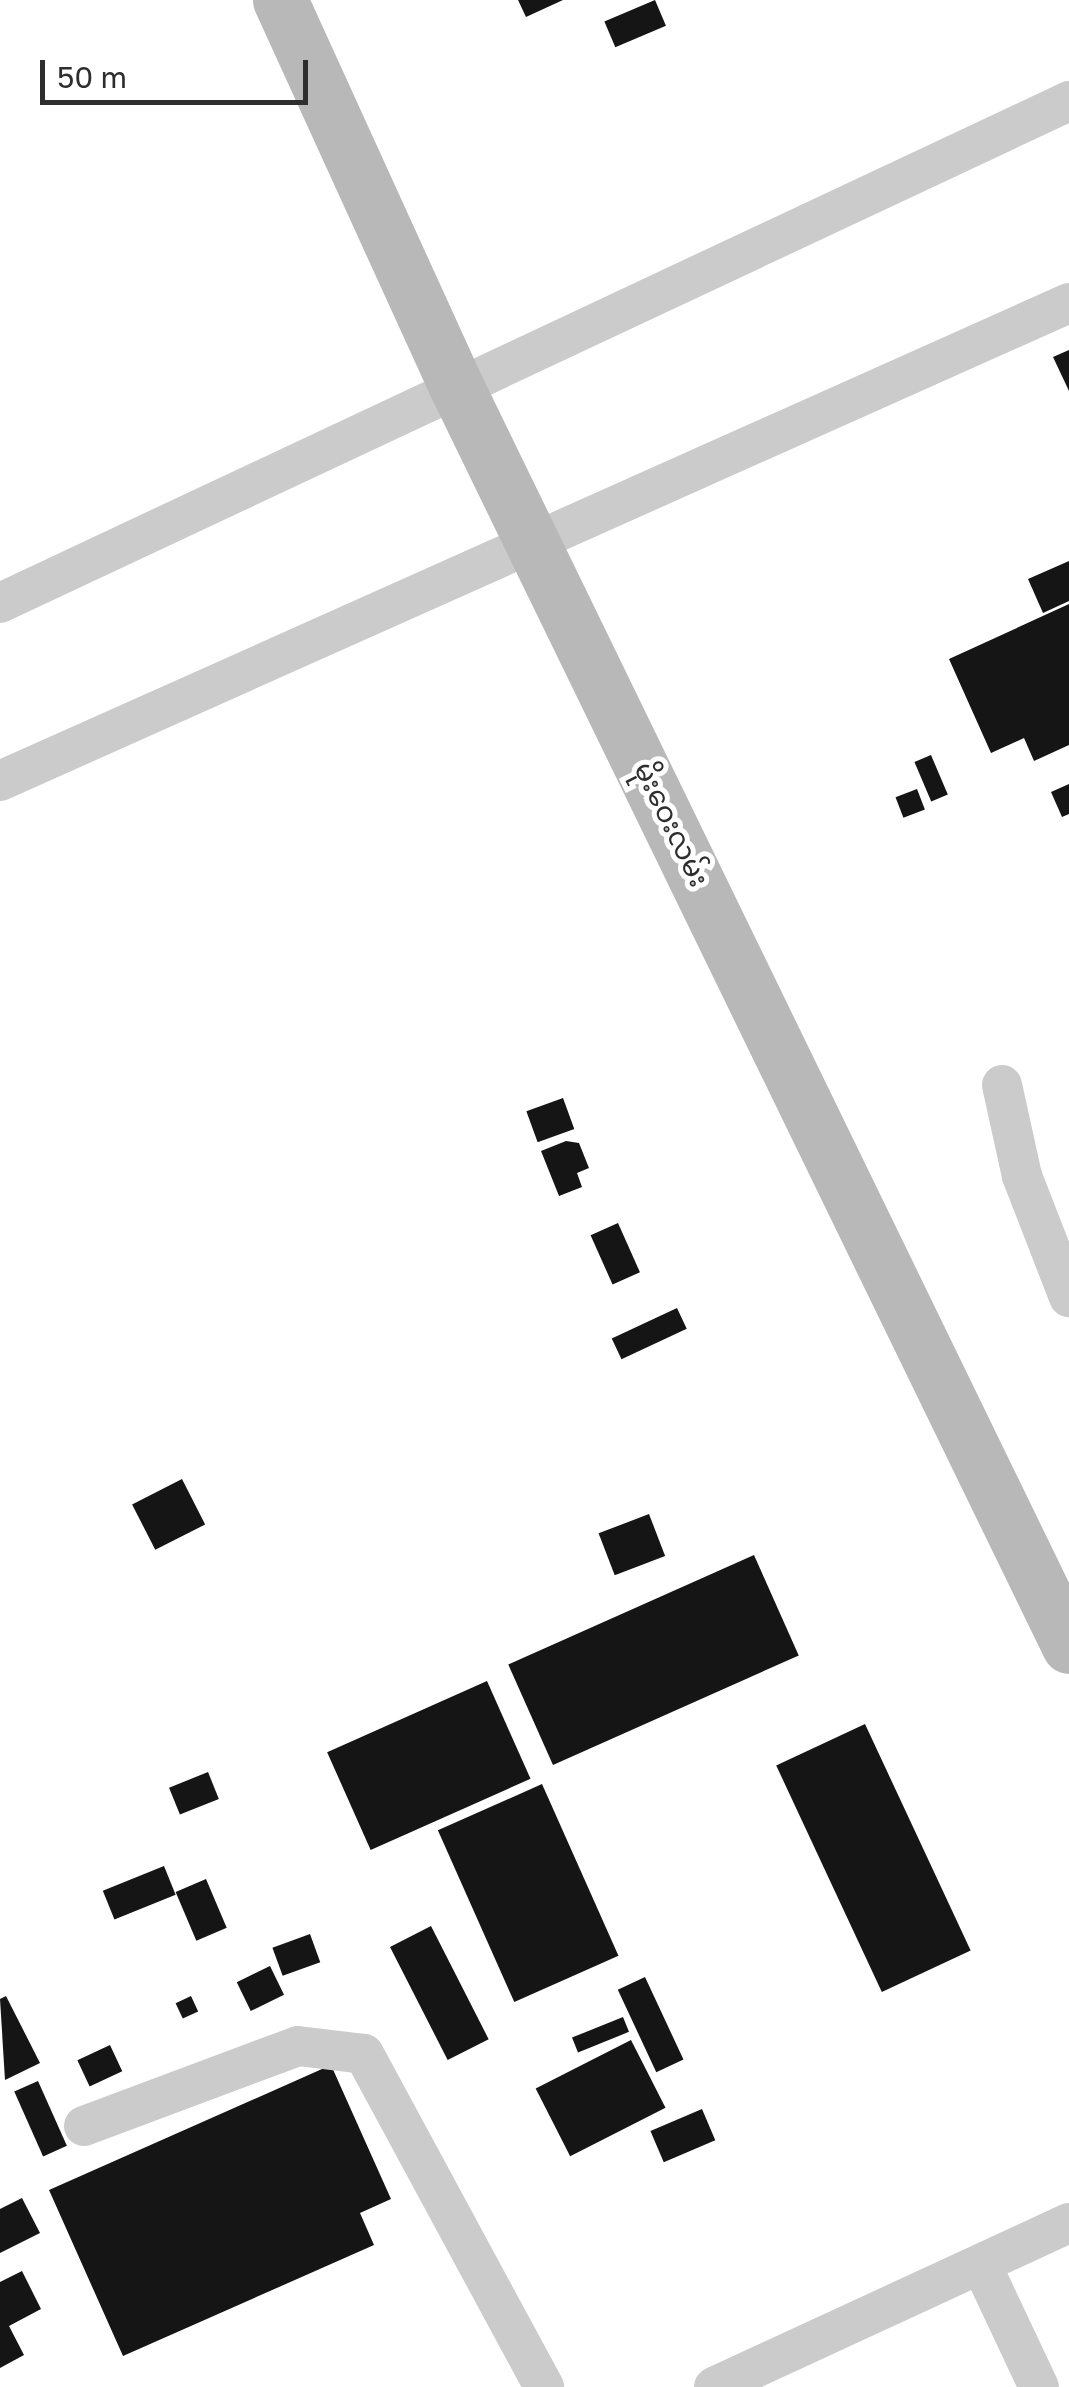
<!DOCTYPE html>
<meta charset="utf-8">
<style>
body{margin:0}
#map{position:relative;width:1069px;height:2387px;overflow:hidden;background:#fff;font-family:"Golos Text","Noto Sans Myanmar",sans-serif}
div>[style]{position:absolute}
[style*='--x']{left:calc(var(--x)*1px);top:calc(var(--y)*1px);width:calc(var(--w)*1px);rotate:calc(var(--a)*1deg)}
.building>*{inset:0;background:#151515;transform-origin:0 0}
.street>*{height:40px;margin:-20px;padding:0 20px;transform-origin:20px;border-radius:20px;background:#cbcbcb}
.secondary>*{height:55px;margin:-27.5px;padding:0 27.5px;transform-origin:27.5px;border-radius:27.5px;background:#b8b8b8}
span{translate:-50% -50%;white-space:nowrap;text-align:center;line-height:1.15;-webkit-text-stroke:10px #fff;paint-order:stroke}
.street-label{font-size:28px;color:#2e2e2e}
.scale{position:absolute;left:40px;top:60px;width:268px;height:45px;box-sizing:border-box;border:5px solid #2e2e2e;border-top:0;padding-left:12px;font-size:30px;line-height:35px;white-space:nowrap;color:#2e2e2e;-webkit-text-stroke:8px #fff;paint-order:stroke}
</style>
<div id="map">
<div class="building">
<i style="clip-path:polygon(518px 0,563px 0,526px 17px)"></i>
<i style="left:655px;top:0;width:28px;height:55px;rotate:67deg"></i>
<i style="clip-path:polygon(1069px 350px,1069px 391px,1053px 357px)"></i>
<i style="clip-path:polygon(1069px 561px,1069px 601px,1043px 613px,1028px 579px)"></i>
<i style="clip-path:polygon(1069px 604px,1069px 745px,1034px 761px,1024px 738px,991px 753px,949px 659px)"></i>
<i style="left:931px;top:755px;width:43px;height:18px;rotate:67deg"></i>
<i style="clip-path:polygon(1069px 784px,1069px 814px,1062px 817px,1051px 792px)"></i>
<i style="left:917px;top:789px;width:22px;height:23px;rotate:69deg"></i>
<i style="left:563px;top:1098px;width:33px;height:39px;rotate:70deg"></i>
<i style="clip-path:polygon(566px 1141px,579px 1143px,589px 1168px,577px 1173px,582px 1187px,559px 1196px,541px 1151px)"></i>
<i style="left:618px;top:1223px;width:54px;height:30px;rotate:66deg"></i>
<i style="left:677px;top:1308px;width:23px;height:72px;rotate:65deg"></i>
<i style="left:182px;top:1479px;width:51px;height:56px;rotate:63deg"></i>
<i style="left:649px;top:1514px;width:45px;height:54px;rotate:69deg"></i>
<i style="left:754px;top:1555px;width:110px;height:269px;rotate:66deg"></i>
<i style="left:487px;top:1681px;width:107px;height:175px;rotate:66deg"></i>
<i style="left:865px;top:1724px;width:250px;height:98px;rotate:65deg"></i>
<i style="left:208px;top:1772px;width:29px;height:42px;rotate:68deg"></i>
<i style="left:542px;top:1784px;width:188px;height:114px;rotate:66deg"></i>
<i style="left:164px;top:1866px;width:31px;height:66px;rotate:68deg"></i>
<i style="left:206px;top:1879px;width:53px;height:33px;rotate:67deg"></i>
<i style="left:431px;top:1926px;width:127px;height:46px;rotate:63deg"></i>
<i style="left:310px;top:1934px;width:30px;height:40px;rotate:70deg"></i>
<i style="left:270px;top:1966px;width:32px;height:37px;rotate:64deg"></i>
<i style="left:645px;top:1977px;width:91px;height:30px;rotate:65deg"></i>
<i style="clip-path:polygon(6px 1996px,40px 2063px,5px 2080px,0 1999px)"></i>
<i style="left:191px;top:1996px;width:17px;height:17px;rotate:65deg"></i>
<i style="left:623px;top:2017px;width:16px;height:55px;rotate:68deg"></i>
<i style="left:631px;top:2040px;width:76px;height:107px;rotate:63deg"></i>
<i style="left:110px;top:2045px;width:29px;height:36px;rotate:65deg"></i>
<i style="clip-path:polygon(331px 2065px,391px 2199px,360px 2213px,374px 2245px,123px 2356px,49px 2190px)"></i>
<i style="left:38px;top:2081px;width:71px;height:26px;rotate:66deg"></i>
<i style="left:702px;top:2109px;width:34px;height:56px;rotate:67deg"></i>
<i style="clip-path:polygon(22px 2198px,40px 2233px,0 2253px,0 2209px)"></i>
<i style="clip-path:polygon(22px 2271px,41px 2309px,9px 2326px,24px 2355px,0 2368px,0 2282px)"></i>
</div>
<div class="street">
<i style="--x:0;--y:603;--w:1181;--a:-25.15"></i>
<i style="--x:0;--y:781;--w:1171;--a:-24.09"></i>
<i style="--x:1002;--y:1085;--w:93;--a:77.6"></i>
<i style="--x:1022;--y:1176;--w:130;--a:68.8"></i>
<i style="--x:84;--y:2126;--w:228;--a:-20.5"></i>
<i style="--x:298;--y:2046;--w:66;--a:6.9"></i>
<i style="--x:364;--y:2054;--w:379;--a:61.6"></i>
<i style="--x:981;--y:2264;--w:136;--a:64.8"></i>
<i style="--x:714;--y:2387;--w:391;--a:-24.8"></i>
</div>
<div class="secondary">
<i style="--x:280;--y:0;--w:426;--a:65.5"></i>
<i style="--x:457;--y:388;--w:1399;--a:64.06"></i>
</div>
<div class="street-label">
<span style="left:672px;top:824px;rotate:64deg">မိုးဝေးလမ်း</span>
</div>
<div class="scale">50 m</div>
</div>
